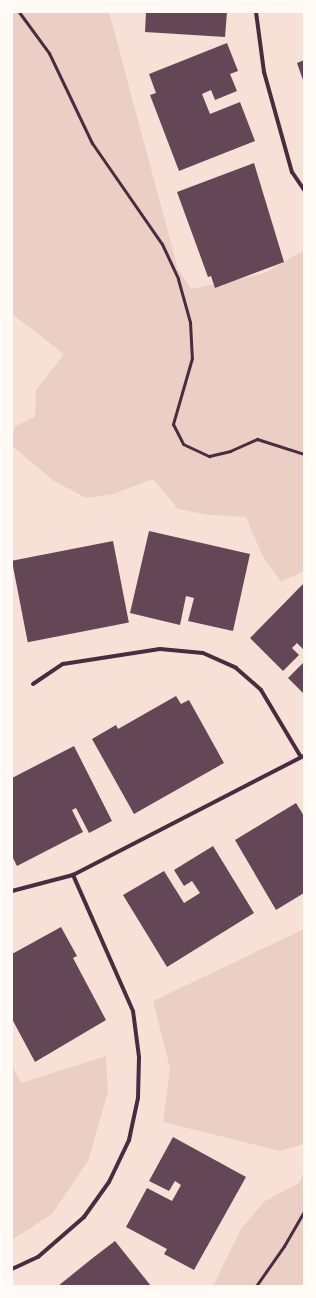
<!DOCTYPE html>
<style>
body{margin:0}
#map{position:relative;width:316px;height:1298px;overflow:hidden;background:#f7e1d7;font-family:Raleway,sans-serif}
div>[style]{position:absolute}
[style*='--x']{left:calc(var(--x)*1px);top:calc(var(--y)*1px);width:calc(var(--w)*1px);rotate:calc(var(--a)*1deg)}
.green>*{inset:0;background:#ebcfc5}
.building>*{inset:0;background:#644757;transform-origin:0 0}
.service>*{height:3px;margin:-1.5px;padding:0 1.5px;transform-origin:1.5px;border-radius:1.5px;background:#4a2c40}
.minor>*{height:4px;margin:-2px;padding:0 2px;transform-origin:2px;border-radius:2px;background:#4a2c40}
span{translate:-50% -50%;white-space:nowrap;text-align:center;line-height:1.15;-webkit-text-stroke:3px #fffaf5;paint-order:stroke}
.frame{position:absolute;inset:0;border:13px solid #fffaf5;pointer-events:none}
</style>
<div id="map">
<div class="green">
<i style="clip-path:polygon(12px 12px,109px 12px,178px 269px,191px 289px,265px 273px,304px 250px,304px 571px,281px 582px,262px 555px,246px 517px,210px 515px,178px 509px,153px 479px,113px 494px,86px 498px,54px 481px,12px 446px,14px 427px,35px 417px,36px 390px,64px 354px,12px 314px)"></i>
<i style="clip-path:polygon(304px 929px,304px 1144px,280px 1151px,163px 1122px,170px 1068px,153px 1001px)"></i>
<i style="clip-path:polygon(106px 1056px,108px 1092px,88px 1161px,52px 1214px,12px 1240px,12px 1065px,21px 1083px)"></i>
<i style="clip-path:polygon(304px 1172px,304px 1286px,213px 1286px,241px 1229px,265px 1201px,299px 1183px)"></i>
</div>
<div class="building">
<i style="clip-path:polygon(146px 12px,227px 12px,225px 37px,145px 32px)"></i>
<i style="clip-path:polygon(227px 43px,238px 71px,230px 74px,237px 91px,215px 100px,211px 90px,202px 94px,210px 114px,240px 102px,255px 141px,179px 171px,150px 95px,156px 93px,149px 74px)"></i>
<i style="clip-path:polygon(304px 60px,304px 83px,297px 63px)"></i>
<i style="clip-path:polygon(254px 163px,284px 262px,215px 288px,211px 276px,208px 277px,177px 192px)"></i>
<i style="clip-path:polygon(149px 531px,250px 554px,233px 631px,188px 621px,194px 598px,186px 596px,180px 625px,130px 613px)"></i>
<i style="left:113px;top:541px;width:83px;height:103px;rotate:79deg"></i>
<i style="clip-path:polygon(304px 583px,304px 650px,297px 643px,292px 648px,299px 655px,283px 671px,250px 638px)"></i>
<i style="clip-path:polygon(304px 662px,304px 694px,288px 678px)"></i>
<i style="clip-path:polygon(176px 696px,181px 704px,189px 700px,224px 763px,134px 814px,92px 739px,116px 725px,118px 729px)"></i>
<i style="clip-path:polygon(74px 746px,112px 821px,89px 833px,76px 808px,72px 810px,83px 832px,17px 866px,12px 856px,12px 778px)"></i>
<i style="clip-path:polygon(296px 803px,304px 816px,304px 893px,276px 910px,235px 840px)"></i>
<i style="clip-path:polygon(213px 846px,254px 913px,167px 967px,123px 895px,164px 871px,184px 903px,200px 893px,192px 881px,184px 886px,174px 870px)"></i>
<i style="clip-path:polygon(61px 927px,77px 956px,73px 958px,106px 1020px,35px 1062px,12px 1019px,12px 954px)"></i>
<i style="clip-path:polygon(173px 1137px,246px 1177px,194px 1270px,164px 1254px,167px 1249px,126px 1227px,147px 1188px,172px 1201px,181px 1185px,175px 1181px,169px 1191px,149px 1181px)"></i>
<i style="clip-path:polygon(115px 1241px,151px 1286px,58px 1286px,94px 1257px)"></i>
</div>
<div class="service">
<i style="--x:19;--y:12;--w:51;--a:53.8"></i>
<i style="--x:49;--y:53;--w:100;--a:64.5"></i>
<i style="--x:92;--y:143;--w:123;--a:55.3"></i>
<i style="--x:162;--y:244;--w:38;--a:65"></i>
<i style="--x:178;--y:279;--w:45;--a:74.4"></i>
<i style="--x:190;--y:322;--w:36;--a:87"></i>
<i style="--x:192;--y:358;--w:69;--a:106.1"></i>
<i style="--x:173;--y:424;--w:22;--a:63"></i>
<i style="--x:183;--y:444;--w:29;--a:25"></i>
<i style="--x:209;--y:456;--w:22;--a:-13"></i>
<i style="--x:230;--y:451;--w:30;--a:-24"></i>
<i style="--x:257;--y:439;--w:49;--a:17.7"></i>
<i style="--x:256;--y:1286;--w:49;--a:-55"></i>
<i style="--x:284;--y:1246;--w:39;--a:-60"></i>
</div>
<div class="minor">
<i style="--x:256;--y:12;--w:61;--a:82.4"></i>
<i style="--x:264;--y:72;--w:104;--a:74.4"></i>
<i style="--x:292;--y:172;--w:22;--a:56"></i>
<i style="--x:33;--y:684;--w:36;--a:-34"></i>
<i style="--x:63;--y:664;--w:98;--a:-8.8"></i>
<i style="--x:160;--y:649;--w:43;--a:5.3"></i>
<i style="--x:203;--y:653;--w:36;--a:24"></i>
<i style="--x:236;--y:668;--w:33;--a:41"></i>
<i style="--x:261;--y:690;--w:78;--a:59.2"></i>
<i style="--x:12;--y:891;--w:63;--a:-14.7"></i>
<i style="--x:73;--y:875;--w:260;--a:-27.3"></i>
<i style="--x:12;--y:1269;--w:29;--a:-25"></i>
<i style="--x:38;--y:1257;--w:61;--a:-41"></i>
<i style="--x:84;--y:1217;--w:43;--a:-54.5"></i>
<i style="--x:109;--y:1182;--w:47;--a:-64.5"></i>
<i style="--x:129;--y:1140;--w:43;--a:-77.9"></i>
<i style="--x:138;--y:1098;--w:41;--a:-88.6"></i>
<i style="--x:139;--y:1057;--w:46;--a:-97.4"></i>
<i style="--x:133;--y:1011;--w:149;--a:-113.8"></i>
</div>
<div class="frame"></div>
</div>
